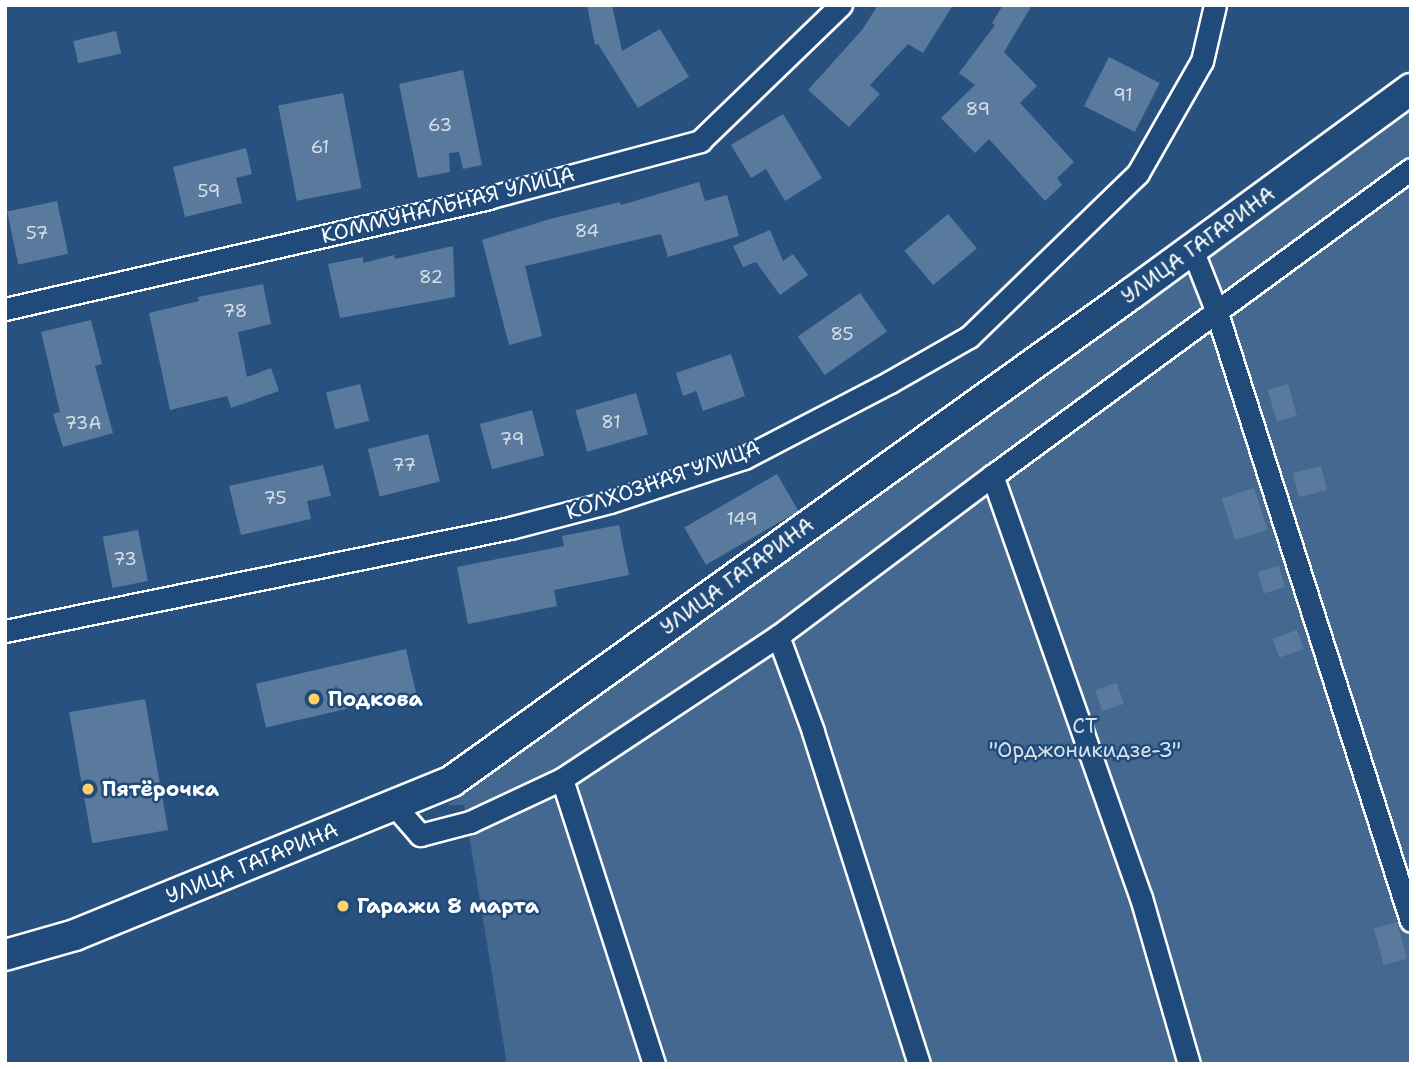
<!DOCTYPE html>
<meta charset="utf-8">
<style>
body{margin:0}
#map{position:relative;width:1416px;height:1069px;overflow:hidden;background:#28517f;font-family:"Shantell Sans",sans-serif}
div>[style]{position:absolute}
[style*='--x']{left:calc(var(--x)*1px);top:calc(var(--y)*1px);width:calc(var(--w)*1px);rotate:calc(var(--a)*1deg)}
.green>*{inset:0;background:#446890}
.building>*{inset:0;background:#5a7a9d;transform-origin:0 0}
.roads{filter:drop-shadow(2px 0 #fff) drop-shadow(-2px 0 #fff) drop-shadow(0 2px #fff) drop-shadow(0 -2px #fff)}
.minor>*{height:21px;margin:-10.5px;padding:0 10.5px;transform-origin:10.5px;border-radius:10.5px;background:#1f4a7a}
.secondary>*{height:30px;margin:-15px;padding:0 15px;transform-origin:15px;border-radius:15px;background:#1f4a7a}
.dots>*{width:19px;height:19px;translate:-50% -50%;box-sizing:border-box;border:4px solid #1f4a7a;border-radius:50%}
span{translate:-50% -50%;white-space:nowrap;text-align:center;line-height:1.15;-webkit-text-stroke:5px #1f4a7a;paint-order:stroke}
.number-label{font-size:18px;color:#d6dee6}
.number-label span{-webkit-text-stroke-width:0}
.street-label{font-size:21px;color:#fff}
.poi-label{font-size:21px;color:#fff;font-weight:700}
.left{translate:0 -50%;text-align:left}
.park-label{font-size:21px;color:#dae1e9}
.frame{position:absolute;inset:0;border:7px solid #fff;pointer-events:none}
</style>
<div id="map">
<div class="green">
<i style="clip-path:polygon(1411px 101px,1411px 1064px,507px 1064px,464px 805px,447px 805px,463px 795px,461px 784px)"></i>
</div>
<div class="building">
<i style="clip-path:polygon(587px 5px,612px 5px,622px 51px,660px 29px,689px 77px,638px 108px,598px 44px,595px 45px)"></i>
<i style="clip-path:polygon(878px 5px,953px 5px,923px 53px,908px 44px,870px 85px,880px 94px,849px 127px,808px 90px,862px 30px)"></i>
<i style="clip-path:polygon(1003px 5px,1032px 5px,1004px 52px,1037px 86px,1020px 103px,1074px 162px,1057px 178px,1062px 185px,1045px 201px,989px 139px,975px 153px,941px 118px,975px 85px,959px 73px,995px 25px,992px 23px)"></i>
<i style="left:116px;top:31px;width:23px;height:44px;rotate:77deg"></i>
<i style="left:1109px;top:57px;width:57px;height:55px;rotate:27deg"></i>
<i style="clip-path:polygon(463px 70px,482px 165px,463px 169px,459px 152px,449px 153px,450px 172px,418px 178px,399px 84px)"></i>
<i style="left:343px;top:93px;width:97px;height:66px;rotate:79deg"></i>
<i style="clip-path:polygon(783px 114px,822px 178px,785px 201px,766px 169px,751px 178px,731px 145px)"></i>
<i style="clip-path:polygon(246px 148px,252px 174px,236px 178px,242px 203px,185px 217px,173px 167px)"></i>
<i style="clip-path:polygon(699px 182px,705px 201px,727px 195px,739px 236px,668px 257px,661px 234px,525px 266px,542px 336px,509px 345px,482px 240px,550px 219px,620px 202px,621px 205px)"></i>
<i style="left:57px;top:201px;width:54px;height:51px;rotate:78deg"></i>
<i style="left:948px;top:214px;width:45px;height:57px;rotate:50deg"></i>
<i style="clip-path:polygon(770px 230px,783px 261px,793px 254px,808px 275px,780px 295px,756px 262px,743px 267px,733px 246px)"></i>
<i style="clip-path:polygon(453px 246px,455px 297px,340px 318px,328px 264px,363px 257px,363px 263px,394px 255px,395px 259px)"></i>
<i style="clip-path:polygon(263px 284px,271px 324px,238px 332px,247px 377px,271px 368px,279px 391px,231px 408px,227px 396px,170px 410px,149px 313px,199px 301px,198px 297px)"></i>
<i style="left:860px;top:293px;width:47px;height:76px;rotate:55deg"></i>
<i style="clip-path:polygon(91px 320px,102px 364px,95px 366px,113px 433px,63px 447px,53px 414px,60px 412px,41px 332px)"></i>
<i style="clip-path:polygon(731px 354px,745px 396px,703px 411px,696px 391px,683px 396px,676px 373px)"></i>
<i style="left:360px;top:384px;width:38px;height:35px;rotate:76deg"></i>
<i style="left:1288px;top:384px;width:33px;height:21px;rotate:74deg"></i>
<i style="left:636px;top:393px;width:43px;height:63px;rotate:74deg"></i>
<i style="left:532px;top:410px;width:47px;height:54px;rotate:75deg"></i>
<i style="left:428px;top:434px;width:49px;height:62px;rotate:76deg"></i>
<i style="clip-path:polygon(323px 465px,331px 496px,307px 501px,311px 519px,241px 535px,229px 486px)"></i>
<i style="left:1321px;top:466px;width:25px;height:29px;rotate:76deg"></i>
<i style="left:777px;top:474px;width:43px;height:107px;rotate:60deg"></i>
<i style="left:1254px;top:488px;width:44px;height:34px;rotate:72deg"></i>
<i style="clip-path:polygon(619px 525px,629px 575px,554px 590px,557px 606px,468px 624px,457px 567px,564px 546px,562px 536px)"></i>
<i style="left:138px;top:530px;width:52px;height:36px;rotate:79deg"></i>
<i style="left:1279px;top:566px;width:22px;height:22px;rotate:74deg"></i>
<i style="left:1297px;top:630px;width:20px;height:26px;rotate:70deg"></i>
<i style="left:406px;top:649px;width:45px;height:154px;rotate:77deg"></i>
<i style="left:1117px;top:683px;width:22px;height:23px;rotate:72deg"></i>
<i style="left:145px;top:699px;width:133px;height:77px;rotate:80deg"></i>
<i style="left:1397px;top:922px;width:38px;height:24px;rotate:75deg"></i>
</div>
<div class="roads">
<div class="minor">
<i style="--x:1192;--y:249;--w:66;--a:68.5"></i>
<i style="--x:1216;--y:310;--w:641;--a:72.3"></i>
<i style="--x:5;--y:309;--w:496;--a:-12.9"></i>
<i style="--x:488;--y:198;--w:220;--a:-15"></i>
<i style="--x:700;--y:141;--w:196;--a:-44"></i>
<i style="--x:5;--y:631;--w:515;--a:-11.53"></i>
<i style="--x:510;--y:528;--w:103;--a:-14.6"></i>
<i style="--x:610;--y:502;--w:141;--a:-18.2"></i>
<i style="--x:744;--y:458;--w:165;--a:-27.5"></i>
<i style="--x:890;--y:382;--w:91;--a:-29.7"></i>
<i style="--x:969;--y:337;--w:235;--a:-44.1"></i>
<i style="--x:1138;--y:173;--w:129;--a:-60.3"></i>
<i style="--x:1202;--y:61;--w:57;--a:-76.9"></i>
<i style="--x:394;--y:805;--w:40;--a:49"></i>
<i style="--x:420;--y:835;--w:52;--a:-14.6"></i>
<i style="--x:470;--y:822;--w:102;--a:-25.1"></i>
<i style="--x:654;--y:1064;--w:299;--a:-107.9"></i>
<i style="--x:562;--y:779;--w:259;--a:-33.5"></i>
<i style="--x:919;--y:1064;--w:349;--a:-107.7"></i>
<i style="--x:813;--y:731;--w:101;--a:-110.2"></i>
<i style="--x:778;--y:636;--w:267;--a:-36.8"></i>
<i style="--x:1189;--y:1064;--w:173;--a:-106.1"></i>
<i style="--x:1141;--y:898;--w:448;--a:-109.4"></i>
<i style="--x:992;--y:476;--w:519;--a:-36.23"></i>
</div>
<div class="secondary">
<i style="--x:5;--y:955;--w:73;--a:-15.9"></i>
<i style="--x:75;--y:935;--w:407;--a:-22.2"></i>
<i style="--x:452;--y:781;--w:836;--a:-35.65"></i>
<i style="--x:1131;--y:294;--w:347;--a:-36.2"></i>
</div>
</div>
<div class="dots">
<i style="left:314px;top:699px;background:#ffd166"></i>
<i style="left:88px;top:789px;background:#ffd166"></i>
<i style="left:343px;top:906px;background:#ffd166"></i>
</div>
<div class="number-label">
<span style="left:1123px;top:95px">91</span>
<span style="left:978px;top:109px">89</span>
<span style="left:440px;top:125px">63</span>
<span style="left:320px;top:147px">61</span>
<span style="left:209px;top:191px">59</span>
<span style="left:587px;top:231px">84</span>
<span style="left:37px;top:233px">57</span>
<span style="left:431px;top:277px">82</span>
<span style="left:235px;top:311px">78</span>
<span style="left:842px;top:334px">85</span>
<span style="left:611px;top:422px">81</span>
<span style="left:83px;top:423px">73А</span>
<span style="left:512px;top:439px">79</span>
<span style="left:404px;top:465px">77</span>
<span style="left:275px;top:498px">75</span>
<span style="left:742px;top:519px">149</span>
<span style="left:125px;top:559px">73</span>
</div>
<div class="street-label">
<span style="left:448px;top:205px;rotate:-14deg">КОММУНАЛЬНАЯ УЛИЦА</span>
<span style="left:1198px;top:245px;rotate:-36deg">УЛИЦА ГАГАРИНА</span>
<span style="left:663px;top:480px;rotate:-19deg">КОЛХОЗНАЯ УЛИЦА</span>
<span style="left:737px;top:576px;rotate:-36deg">УЛИЦА ГАГАРИНА</span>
<span style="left:252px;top:863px;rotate:-22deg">УЛИЦА ГАГАРИНА</span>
</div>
<div class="poi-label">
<span class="left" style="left:328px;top:699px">Подкова</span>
<span class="left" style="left:102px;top:789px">Пятёрочка</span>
<span class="left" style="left:357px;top:906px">Гаражи 8 марта</span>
</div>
<div class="park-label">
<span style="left:1085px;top:738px">СТ<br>"Орджоникидзе-3"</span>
</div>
<div class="frame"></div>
</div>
